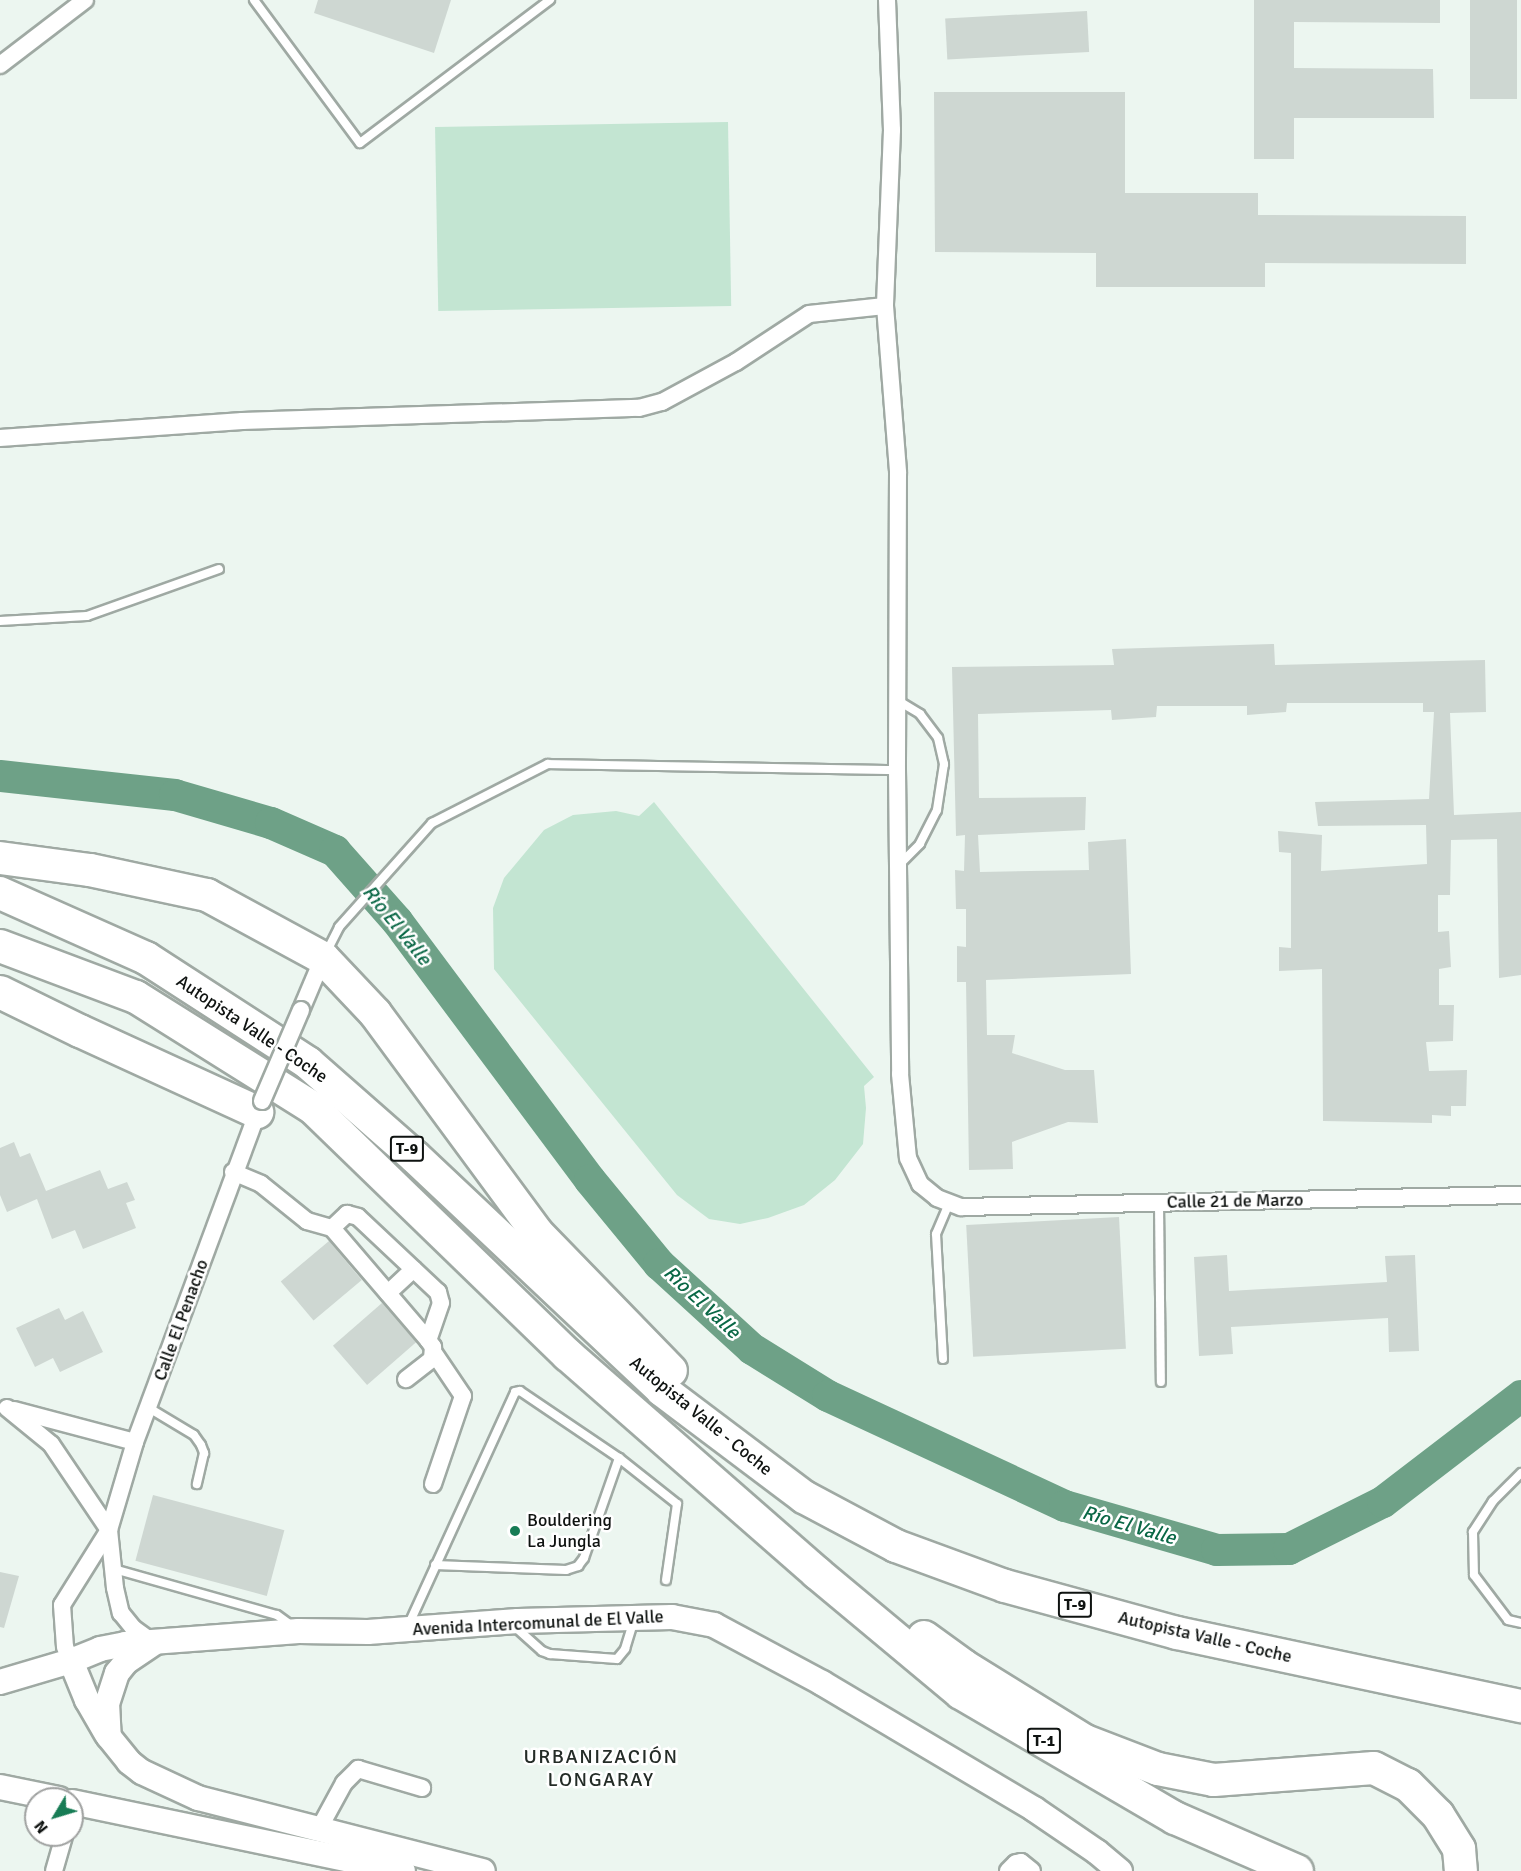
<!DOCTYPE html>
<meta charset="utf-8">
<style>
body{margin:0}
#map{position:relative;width:1521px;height:1871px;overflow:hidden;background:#ecf6f0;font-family:Signika,sans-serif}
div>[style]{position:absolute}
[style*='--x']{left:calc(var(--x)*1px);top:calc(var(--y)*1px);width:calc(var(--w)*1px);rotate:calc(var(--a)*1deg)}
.green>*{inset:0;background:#c3e5d2;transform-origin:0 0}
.river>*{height:32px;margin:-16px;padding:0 16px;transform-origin:16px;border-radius:16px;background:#6ea187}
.building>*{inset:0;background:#ced7d2;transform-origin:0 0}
.roads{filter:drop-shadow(2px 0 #9fa9a3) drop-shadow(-2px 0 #9fa9a3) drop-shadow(0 2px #9fa9a3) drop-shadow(0 -2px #9fa9a3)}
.lane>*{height:8px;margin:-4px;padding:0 4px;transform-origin:4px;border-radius:4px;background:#fff}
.street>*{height:16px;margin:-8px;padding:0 8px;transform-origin:8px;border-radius:8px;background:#fff}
.secondary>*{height:24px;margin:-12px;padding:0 12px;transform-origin:12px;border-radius:12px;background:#fff}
.highway>*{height:32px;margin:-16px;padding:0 16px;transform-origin:16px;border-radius:16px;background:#fff}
.bridges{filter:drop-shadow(2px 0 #9fa9a3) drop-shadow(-2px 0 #9fa9a3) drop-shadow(0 2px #9fa9a3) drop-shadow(0 -2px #9fa9a3)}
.street-bridge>*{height:16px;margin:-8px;padding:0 8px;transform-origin:8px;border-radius:8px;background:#fff}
.dots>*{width:16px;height:16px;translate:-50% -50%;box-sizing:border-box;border:3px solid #fff;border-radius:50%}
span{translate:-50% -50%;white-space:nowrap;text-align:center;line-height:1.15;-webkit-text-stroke:5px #fff;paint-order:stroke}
.shield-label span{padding:2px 4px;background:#fff;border:2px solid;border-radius:4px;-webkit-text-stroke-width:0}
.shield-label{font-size:16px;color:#0f1311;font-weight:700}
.street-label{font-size:18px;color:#0f1311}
.poi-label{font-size:18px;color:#0f1311}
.left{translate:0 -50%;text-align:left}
.water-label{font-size:20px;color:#0a6846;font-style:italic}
.neighbourhood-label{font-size:20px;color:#242c27;letter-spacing:1.5px}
.north{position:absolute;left:24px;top:1787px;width:60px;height:60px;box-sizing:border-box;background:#fff;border:2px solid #9fa1a0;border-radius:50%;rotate:232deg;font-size:16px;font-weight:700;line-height:24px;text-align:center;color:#0f1311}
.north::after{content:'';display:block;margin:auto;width:21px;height:27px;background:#177c55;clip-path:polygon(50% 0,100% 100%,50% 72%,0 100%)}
</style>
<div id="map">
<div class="green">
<i style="left:728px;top:122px;width:184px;height:293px;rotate:89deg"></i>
<i style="clip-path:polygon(654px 802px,874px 1077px,864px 1086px,866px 1108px,863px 1144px,835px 1180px,804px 1205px,768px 1218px,740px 1224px,709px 1219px,677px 1195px,494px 969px,493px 908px,504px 878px,544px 830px,573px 815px,616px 811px,639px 816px)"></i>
</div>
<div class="river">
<i style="--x:0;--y:776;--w:176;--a:6.2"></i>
<i style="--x:175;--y:795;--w:100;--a:16.3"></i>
<i style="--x:271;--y:823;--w:70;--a:23.6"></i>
<i style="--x:335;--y:851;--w:94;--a:48.5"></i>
<i style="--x:397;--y:921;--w:323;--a:53.3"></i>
<i style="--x:590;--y:1180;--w:109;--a:50.6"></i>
<i style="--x:659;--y:1264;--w:126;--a:42.4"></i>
<i style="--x:752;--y:1349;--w:89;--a:31.7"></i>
<i style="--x:828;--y:1396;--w:261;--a:24.9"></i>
<i style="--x:1065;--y:1506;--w:158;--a:16.1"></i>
<i style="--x:1217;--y:1550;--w:72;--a:-0.8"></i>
<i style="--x:1289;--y:1549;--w:105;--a:-26.6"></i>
<i style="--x:1383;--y:1502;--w:174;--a:-37.5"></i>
</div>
<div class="building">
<i style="clip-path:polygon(318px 0,451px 0,434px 53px,314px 13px)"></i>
<i style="clip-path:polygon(1254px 0,1440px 0,1440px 23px,1294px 22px,1294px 68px,1433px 69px,1434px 118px,1294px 118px,1294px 159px,1254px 159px)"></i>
<i style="left:1470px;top:0;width:47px;height:99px"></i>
<i style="left:1087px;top:11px;width:41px;height:142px;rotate:87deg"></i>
<i style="clip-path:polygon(934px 92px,1125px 92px,1125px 193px,1258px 193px,1258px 215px,1466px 216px,1466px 264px,1265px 263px,1265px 287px,1096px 287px,1096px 253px,935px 252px)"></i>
<i style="clip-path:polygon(1274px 644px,1275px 665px,1485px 660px,1486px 712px,1450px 713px,1454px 815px,1521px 812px,1521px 975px,1499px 978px,1497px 839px,1451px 840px,1450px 895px,1438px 895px,1438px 932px,1449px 931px,1451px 967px,1439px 969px,1439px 1005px,1454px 1005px,1453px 1041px,1426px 1042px,1429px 1071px,1467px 1070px,1466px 1106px,1451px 1106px,1451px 1116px,1432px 1115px,1432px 1123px,1323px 1121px,1322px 969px,1279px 971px,1279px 947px,1291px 948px,1291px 853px,1279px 852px,1278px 831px,1322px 835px,1321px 871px,1427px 864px,1426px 825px,1318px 826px,1315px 802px,1429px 799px,1434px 712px,1423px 712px,1423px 703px,1287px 703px,1286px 712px,1247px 715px,1247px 706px,1157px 706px,1156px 717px,1112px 720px,1111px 710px,978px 714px,979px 798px,1086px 797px,1085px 830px,978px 835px,980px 872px,1089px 870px,1088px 842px,1126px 839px,1131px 974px,986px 980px,987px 1035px,1015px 1035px,1012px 1053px,1065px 1070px,1094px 1070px,1098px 1123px,1068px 1122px,1012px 1142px,1013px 1169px,969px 1170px,966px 982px,957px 982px,957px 946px,966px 947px,966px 909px,956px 909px,955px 870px,964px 871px,965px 835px,956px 836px,952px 667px,1114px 665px,1112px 649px)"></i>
<i style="clip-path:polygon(14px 1142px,20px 1157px,30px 1153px,46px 1191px,100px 1170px,108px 1189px,127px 1182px,135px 1200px,126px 1203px,136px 1228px,83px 1249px,75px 1230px,52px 1239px,37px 1199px,7px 1212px,0 1195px,0 1148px)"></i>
<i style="left:1119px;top:1217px;width:132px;height:153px;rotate:87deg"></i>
<i style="left:329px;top:1241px;width:51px;height:63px;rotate:50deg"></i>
<i style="clip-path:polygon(1227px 1255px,1229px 1291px,1387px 1282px,1385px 1256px,1415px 1255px,1419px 1351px,1389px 1352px,1388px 1318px,1231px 1327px,1233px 1354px,1199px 1356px,1194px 1257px)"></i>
<i style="left:382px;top:1303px;width:52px;height:65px;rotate:49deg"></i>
<i style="clip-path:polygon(59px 1308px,65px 1320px,83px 1311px,103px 1352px,60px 1372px,53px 1358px,35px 1367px,16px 1328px)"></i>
<i style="left:153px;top:1495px;width:136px;height:68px;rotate:15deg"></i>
<i style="clip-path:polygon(0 1572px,19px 1576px,4px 1628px,0 1627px)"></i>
</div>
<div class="roads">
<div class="lane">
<i style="--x:254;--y:0;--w:178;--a:53.5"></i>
<i style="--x:360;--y:143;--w:238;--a:-37"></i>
<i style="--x:0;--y:621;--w:87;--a:-3.3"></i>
<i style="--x:87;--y:616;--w:140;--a:-19.6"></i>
<i style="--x:897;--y:700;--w:27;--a:31"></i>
<i style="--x:920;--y:714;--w:30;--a:53"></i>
<i style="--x:938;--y:738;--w:27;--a:77"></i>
<i style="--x:944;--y:764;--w:47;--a:98.7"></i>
<i style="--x:937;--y:810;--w:38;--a:117"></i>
<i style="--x:920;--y:844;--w:31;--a:135"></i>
<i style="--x:326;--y:953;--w:29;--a:-63"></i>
<i style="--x:339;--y:927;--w:140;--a:-48.2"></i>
<i style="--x:432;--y:823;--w:130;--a:-27"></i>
<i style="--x:548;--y:764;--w:349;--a:1"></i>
<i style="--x:1159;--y:1203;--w:179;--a:89.4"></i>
<i style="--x:943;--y:1359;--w:125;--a:-93.2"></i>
<i style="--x:936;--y:1234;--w:34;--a:-67"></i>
<i style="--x:149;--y:1408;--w:52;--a:31"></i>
<i style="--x:194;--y:1435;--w:12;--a:55"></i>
<i style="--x:201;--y:1445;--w:9;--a:69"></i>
<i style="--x:204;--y:1453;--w:32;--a:103"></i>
<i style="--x:1521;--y:1473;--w:40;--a:135"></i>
<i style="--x:1493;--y:1501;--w:37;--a:123"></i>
<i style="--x:1473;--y:1532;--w:43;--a:88.7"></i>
<i style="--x:1474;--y:1575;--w:56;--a:52.9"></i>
<i style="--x:1508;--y:1620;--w:13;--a:13"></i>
<i style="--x:435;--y:1565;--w:131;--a:2.2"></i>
<i style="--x:566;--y:1570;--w:13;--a:-18"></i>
<i style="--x:578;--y:1566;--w:10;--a:-53"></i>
<i style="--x:584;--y:1558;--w:106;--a:-70.7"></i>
<i style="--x:114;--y:1569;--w:169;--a:15.8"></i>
<i style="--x:277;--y:1615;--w:17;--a:36"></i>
<i style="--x:513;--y:1625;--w:39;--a:42"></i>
<i style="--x:542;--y:1651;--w:9;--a:21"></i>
<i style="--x:550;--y:1654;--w:67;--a:4.3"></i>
<i style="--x:617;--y:1659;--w:13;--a:-51"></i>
<i style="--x:625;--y:1649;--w:30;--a:-73"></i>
<i style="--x:408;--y:1626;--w:257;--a:-65.4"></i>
<i style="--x:515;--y:1392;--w:5;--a:-11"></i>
<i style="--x:520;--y:1391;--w:120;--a:34.1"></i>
<i style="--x:619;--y:1458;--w:74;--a:38.4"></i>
<i style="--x:677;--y:1504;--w:77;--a:98.2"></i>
</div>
<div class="street">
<i style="--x:887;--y:0;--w:130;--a:87.8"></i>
<i style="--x:892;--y:130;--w:176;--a:92.3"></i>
<i style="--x:885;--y:306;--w:168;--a:85.5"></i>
<i style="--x:898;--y:473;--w:297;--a:90.2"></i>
<i style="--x:897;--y:770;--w:304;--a:89.4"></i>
<i style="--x:900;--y:1074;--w:84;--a:84.6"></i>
<i style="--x:908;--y:1158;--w:29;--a:65"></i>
<i style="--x:920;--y:1184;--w:22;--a:39"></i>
<i style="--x:937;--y:1198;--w:26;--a:21"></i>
<i style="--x:961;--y:1207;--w:560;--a:-1.23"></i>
<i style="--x:0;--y:65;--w:107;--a:-37.4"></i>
<i style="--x:0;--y:438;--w:243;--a:-4"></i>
<i style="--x:242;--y:421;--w:397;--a:-1.9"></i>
<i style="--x:639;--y:408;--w:24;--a:-15"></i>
<i style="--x:662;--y:402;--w:84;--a:-28.4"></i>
<i style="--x:736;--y:362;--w:87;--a:-33.3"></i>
<i style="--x:809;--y:314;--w:76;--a:-6"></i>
<i style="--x:301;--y:1010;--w:56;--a:-67.1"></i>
<i style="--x:233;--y:1172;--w:30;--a:23"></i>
<i style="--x:261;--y:1184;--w:59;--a:38.8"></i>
<i style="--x:307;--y:1221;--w:26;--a:16"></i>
<i style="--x:332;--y:1228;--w:148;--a:49.4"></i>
<i style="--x:428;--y:1340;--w:9;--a:54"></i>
<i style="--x:433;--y:1347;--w:12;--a:95"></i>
<i style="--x:432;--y:1359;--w:33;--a:142"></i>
<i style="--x:332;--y:1228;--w:21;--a:-43"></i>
<i style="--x:347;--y:1214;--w:11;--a:15"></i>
<i style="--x:358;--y:1217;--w:110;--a:43.2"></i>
<i style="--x:438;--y:1292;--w:11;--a:75"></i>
<i style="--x:441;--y:1303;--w:39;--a:109"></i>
<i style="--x:388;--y:1293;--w:35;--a:-43"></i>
<i style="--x:7;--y:1408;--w:57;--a:39.3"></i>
<i style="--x:51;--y:1444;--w:104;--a:56"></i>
<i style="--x:109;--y:1530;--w:58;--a:84.1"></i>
<i style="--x:115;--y:1588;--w:26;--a:77"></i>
<i style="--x:121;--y:1613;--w:19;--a:51"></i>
<i style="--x:133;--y:1628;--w:26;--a:36"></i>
<i style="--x:14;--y:1410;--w:125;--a:14.8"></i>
<i style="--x:433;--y:1484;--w:93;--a:-71.2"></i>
<i style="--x:463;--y:1396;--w:52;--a:-124"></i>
<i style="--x:71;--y:1661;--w:15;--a:-113"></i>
<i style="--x:65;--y:1647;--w:42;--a:-94.1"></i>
<i style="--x:62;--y:1605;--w:89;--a:-57.9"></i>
<i style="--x:109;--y:1530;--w:92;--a:-73.5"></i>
<i style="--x:135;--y:1442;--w:356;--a:-69.6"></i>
<i style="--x:320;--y:1827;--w:50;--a:-61.4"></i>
<i style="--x:344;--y:1783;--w:20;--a:-45"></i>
<i style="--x:358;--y:1769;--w:67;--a:16.5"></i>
<i style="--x:54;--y:1871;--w:37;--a:-74"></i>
<i style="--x:1008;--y:1871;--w:11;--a:-45"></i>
<i style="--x:1016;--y:1863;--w:5;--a:-11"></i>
<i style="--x:1021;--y:1862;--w:14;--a:39"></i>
</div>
<div class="secondary">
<i style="--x:154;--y:1643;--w:34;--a:146"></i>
<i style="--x:126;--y:1662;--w:14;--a:129"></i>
<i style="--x:117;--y:1673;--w:32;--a:108"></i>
<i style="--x:107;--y:1703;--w:34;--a:87"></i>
<i style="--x:109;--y:1737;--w:32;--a:51"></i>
<i style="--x:129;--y:1762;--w:16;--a:38"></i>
<i style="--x:142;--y:1772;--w:62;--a:24.9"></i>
<i style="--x:198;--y:1798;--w:294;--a:14.4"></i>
<i style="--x:71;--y:1661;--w:42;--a:67.7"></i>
<i style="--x:87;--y:1700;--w:39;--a:60"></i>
<i style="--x:0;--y:1682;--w:74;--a:-16.5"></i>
<i style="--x:71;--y:1661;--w:31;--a:-22"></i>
<i style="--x:100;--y:1649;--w:25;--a:-11"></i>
<i style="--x:125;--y:1644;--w:174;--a:-4.3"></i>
<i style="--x:299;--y:1631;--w:69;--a:0.8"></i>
<i style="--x:368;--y:1632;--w:150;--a:-4.2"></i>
<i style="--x:518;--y:1621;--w:154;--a:-1.5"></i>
<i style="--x:672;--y:1617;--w:43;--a:10.8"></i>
<i style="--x:714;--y:1625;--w:123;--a:28.2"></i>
<i style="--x:822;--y:1683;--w:247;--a:30.7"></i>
<i style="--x:1034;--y:1809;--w:76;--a:34.3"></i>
<i style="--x:1097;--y:1852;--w:30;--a:40"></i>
<i style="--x:0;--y:1787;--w:60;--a:11.5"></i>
<i style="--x:72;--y:1802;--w:338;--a:11.8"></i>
</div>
<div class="highway">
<i style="--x:0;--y:858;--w:91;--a:7.6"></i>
<i style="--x:90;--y:870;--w:120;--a:12.1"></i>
<i style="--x:207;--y:895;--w:132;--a:28.5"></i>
<i style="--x:323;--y:958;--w:76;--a:46.6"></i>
<i style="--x:375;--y:1013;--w:273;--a:53.6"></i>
<i style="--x:537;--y:1233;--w:192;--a:45.8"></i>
<i style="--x:0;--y:893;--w:160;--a:24"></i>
<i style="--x:146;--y:958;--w:193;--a:32.9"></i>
<i style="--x:308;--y:1063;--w:142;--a:41.3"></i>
<i style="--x:415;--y:1157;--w:340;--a:43.3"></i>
<i style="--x:662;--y:1390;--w:178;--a:37"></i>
<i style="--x:804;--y:1497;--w:104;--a:28"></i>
<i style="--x:896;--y:1546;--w:116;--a:20.2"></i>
<i style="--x:1005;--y:1586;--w:178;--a:15.3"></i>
<i style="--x:1177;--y:1633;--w:352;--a:12"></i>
<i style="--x:0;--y:946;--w:145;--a:20.6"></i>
<i style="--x:136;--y:997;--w:209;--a:32.1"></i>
<i style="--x:313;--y:1108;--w:355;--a:44.1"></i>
<i style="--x:568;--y:1355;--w:331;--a:41.2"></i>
<i style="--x:817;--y:1573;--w:187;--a:39.8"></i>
<i style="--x:961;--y:1693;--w:248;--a:30.3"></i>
<i style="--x:1175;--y:1818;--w:133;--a:23.5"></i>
<i style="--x:0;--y:992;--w:89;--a:26"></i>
<i style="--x:80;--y:1031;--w:195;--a:24.6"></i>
<i style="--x:924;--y:1637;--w:49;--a:35.9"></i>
<i style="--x:964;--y:1666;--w:142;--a:31.8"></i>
<i style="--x:1085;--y:1741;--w:78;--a:21"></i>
<i style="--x:1158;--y:1769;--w:57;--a:11.1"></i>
<i style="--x:1214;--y:1780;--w:160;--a:-4.3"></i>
<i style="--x:1374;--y:1768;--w:38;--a:27"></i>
<i style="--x:1408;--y:1785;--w:42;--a:45"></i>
<i style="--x:1438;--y:1815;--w:40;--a:58"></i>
<i style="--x:1459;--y:1849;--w:22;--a:85"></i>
</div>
</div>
<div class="bridges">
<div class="street-bridge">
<i style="--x:262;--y:1101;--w:99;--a:-66.8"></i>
</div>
</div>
<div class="dots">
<i style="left:515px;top:1531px;background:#177c55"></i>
</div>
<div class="shield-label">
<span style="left:407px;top:1149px">T-9</span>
<span style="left:1075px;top:1605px">T-9</span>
<span style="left:1044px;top:1741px">T-1</span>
</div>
<div class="street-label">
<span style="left:252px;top:1029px;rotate:34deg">Autopista Valle - Coche</span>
<span style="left:1235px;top:1201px;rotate:-1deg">Calle 21 de Marzo</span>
<span style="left:181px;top:1320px;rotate:-70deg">Calle El Penacho</span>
<span style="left:701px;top:1416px;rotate:39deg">Autopista Valle - Coche</span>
<span style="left:538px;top:1623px;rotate:-3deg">Avenida Intercomunal de El Valle</span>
<span style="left:1205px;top:1637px;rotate:13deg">Autopista Valle - Coche</span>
</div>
<div class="poi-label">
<span class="left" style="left:527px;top:1531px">Bouldering<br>La Jungla</span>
</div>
<div class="water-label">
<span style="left:397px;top:925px;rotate:51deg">Río El Valle</span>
<span style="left:702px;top:1302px;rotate:43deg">Río El Valle</span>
<span style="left:1129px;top:1525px;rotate:16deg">Río El Valle</span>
</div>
<div class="neighbourhood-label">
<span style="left:601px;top:1768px">URBANIZACIÓN<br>LONGARAY</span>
</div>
<div class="north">N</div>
</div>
